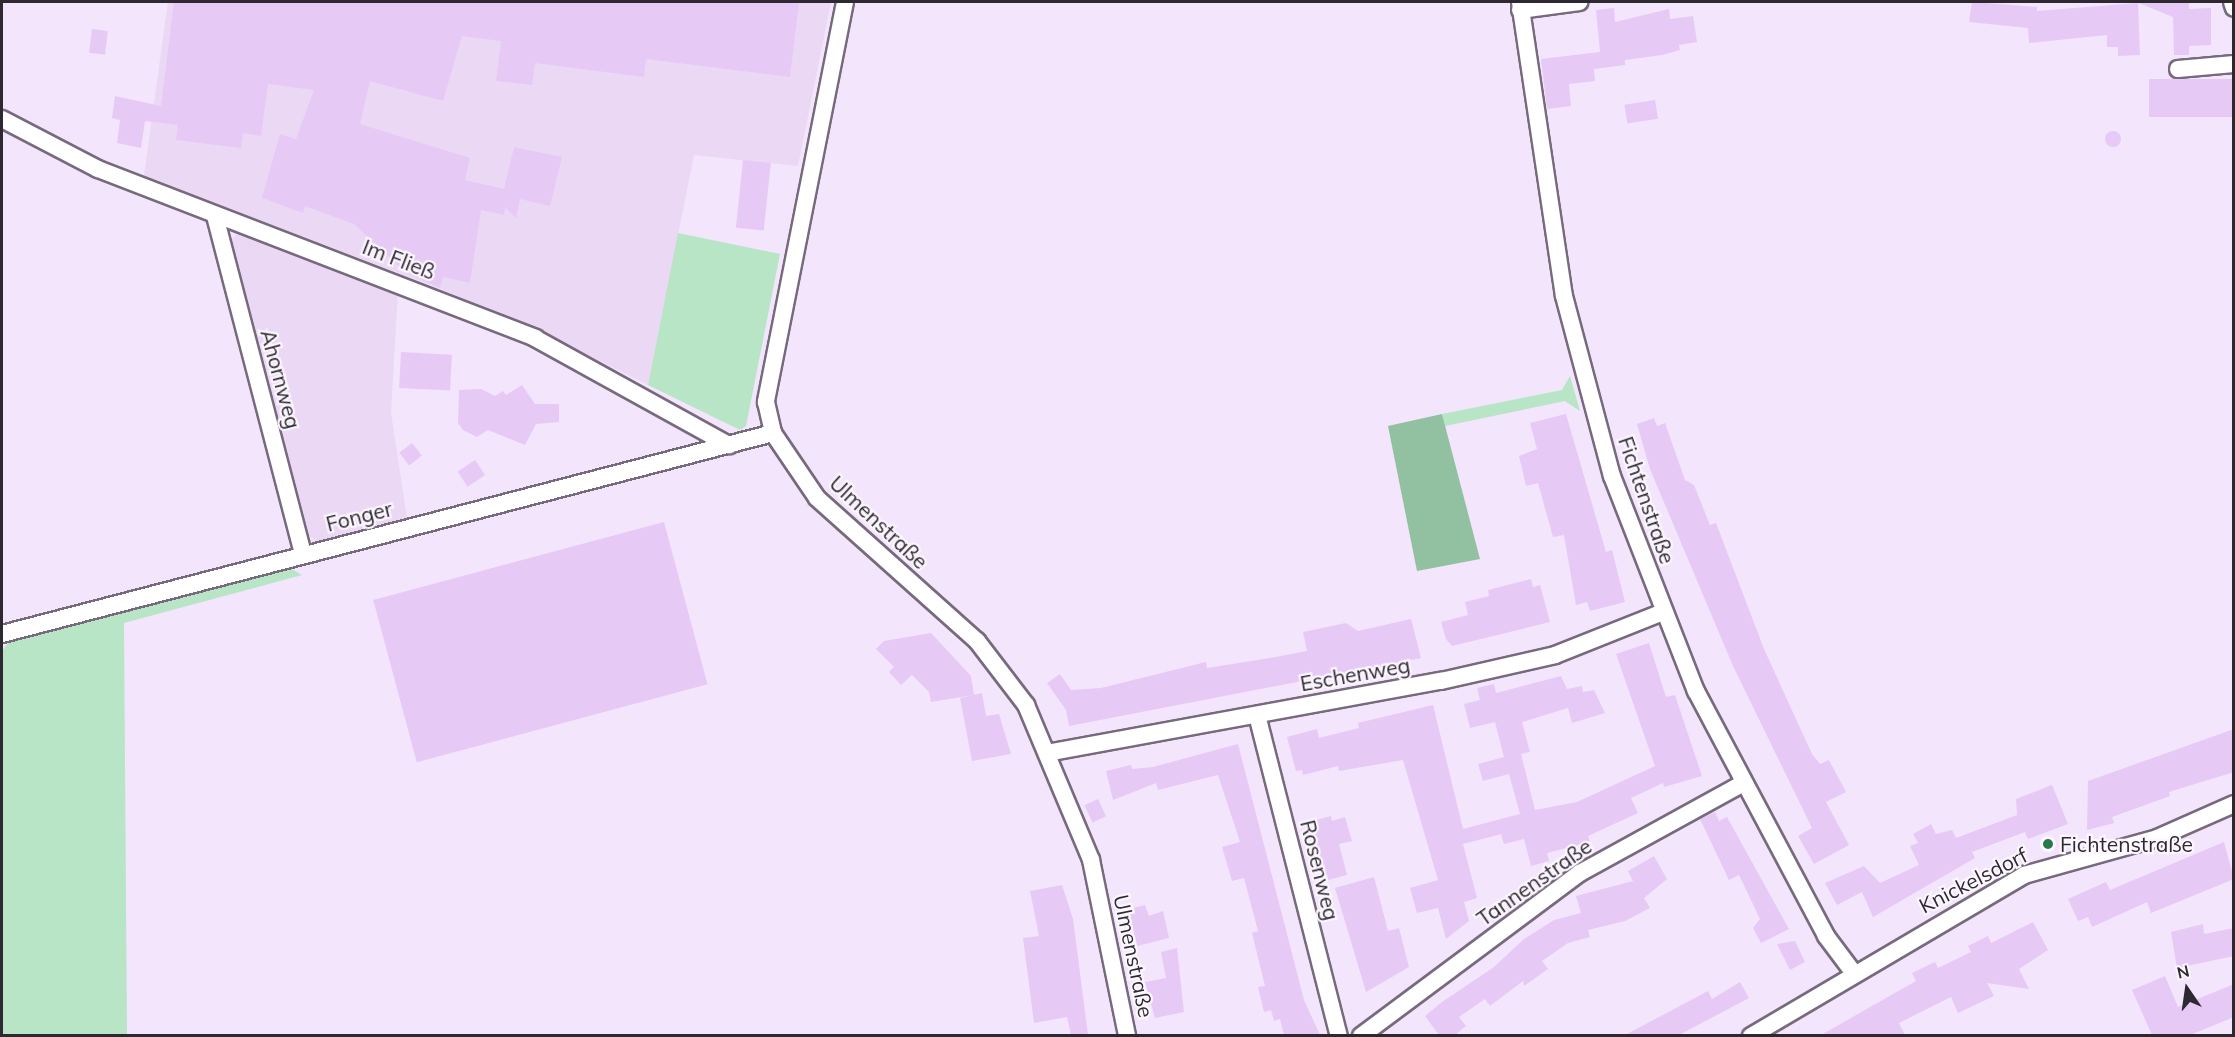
<!DOCTYPE html>
<meta charset="utf-8">
<style>
body{margin:0}
#map{position:relative;width:2235px;height:1037px;overflow:hidden;background:#f3e5fb;font-family:Mulish,sans-serif}
div>[style]{position:absolute}
[style*='--x']{left:calc(var(--x)*1px);top:calc(var(--y)*1px);width:calc(var(--w)*1px);rotate:calc(var(--a)*1deg)}
.built>*{inset:0;background:#ebd8f5}
.green>*{inset:0;background:#b8e5c6}
.forest>*{inset:0;background:#91c1a0}
.building>*{inset:0;background:#e7c9f6;transform-origin:0 0}
.round{border-radius:50%}
.roads{filter:drop-shadow(2px 0 #776a7d) drop-shadow(-2px 0 #776a7d) drop-shadow(0 2px #776a7d) drop-shadow(0 -2px #776a7d)}
.street>*{height:16px;margin:-8px;padding:0 8px;transform-origin:8px;border-radius:8px;background:#fff}
.dots>*{width:16px;height:16px;translate:-50% -50%;box-sizing:border-box;border:3px solid #fcf6ff;border-radius:50%}
span{translate:-50% -50%;white-space:nowrap;text-align:center;line-height:1.15;-webkit-text-stroke:4.5px #fcf6ff;paint-order:stroke}
.street-label{font-size:21px;color:#2e2830}
.poi-label{font-size:21px;color:#2e2830}
.left{translate:0 -50%;text-align:left}
.frame{position:absolute;inset:0;border:3px solid #2e2830;pointer-events:none}
.north{position:absolute;left:2157px;top:959px;width:60px;height:60px;-webkit-text-stroke:4px #fcf6ff;paint-order:stroke;rotate:347deg;font-size:16px;font-weight:700;line-height:24px;text-align:center;color:#2e2830}
.north::after{content:'';display:block;margin:auto;width:21px;height:27px;background:#2e2830;clip-path:polygon(50% 0,100% 100%,50% 72%,0 100%)}
</style>
<div id="map">
<div class="built">
<i style="clip-path:polygon(168px 2px,831px 2px,798px 166px,694px 155px,648px 385px,536px 329px,441px 289px,144px 176px)"></i>
<i style="clip-path:polygon(239px 233px,398px 291px,391px 413px,407px 518px,319px 542px,304px 533px,228px 242px)"></i>
</div>
<div class="green">
<i style="clip-path:polygon(678px 233px,780px 254px,746px 426px,740px 430px,648px 385px)"></i>
<i style="clip-path:polygon(1570px 376px,1580px 411px,1565px 401px,1445px 426px,1442px 414px,1562px 390px)"></i>
<i style="clip-path:polygon(290px 568px,302px 575px,124px 623px,127px 1035px,2px 1035px,2px 651px,8px 643px)"></i>
</div>
<div class="forest">
<i style="clip-path:polygon(1442px 414px,1480px 559px,1417px 571px,1388px 426px)"></i>
</div>
<div class="building">
<i style="clip-path:polygon(174px 2px,799px 2px,790px 77px,646px 59px,644px 77px,535px 63px,532px 85px,496px 81px,501px 41px,462px 36px,443px 101px,370px 81px,360px 124px,470px 158px,465px 180px,504px 189px,514px 147px,562px 157px,550px 206px,520px 199px,516px 218px,505px 207px,504px 215px,481px 210px,470px 283px,443px 277px,440px 288px,406px 273px,354px 224px,305px 206px,303px 213px,262px 198px,280px 134px,296px 139px,314px 90px,268px 84px,261px 136px,243px 133px,241px 148px,176px 140px,178px 125px,145px 121px,141px 148px,117px 143px,120px 120px,112px 118px,115px 96px,161px 106px)"></i>
<i style="clip-path:polygon(1972px 2px,2037px 7px,2037px 11px,2138px 3px,2140px 55px,2118px 56px,2118px 47px,2107px 47px,2107px 35px,2029px 43px,2028px 28px,1969px 22px)"></i>
<i style="clip-path:polygon(2136px 2px,2189px 2px,2189px 9px,2211px 8px,2211px 45px,2189px 46px,2189px 55px,2174px 55px,2173px 17px)"></i>
<i style="clip-path:polygon(1614px 8px,1615px 22px,1669px 9px,1670px 19px,1693px 16px,1697px 42px,1679px 45px,1680px 50px,1662px 55px,1625px 60px,1625px 65px,1594px 69px,1595px 81px,1569px 84px,1571px 106px,1547px 109px,1541px 59px,1600px 52px,1596px 10px)"></i>
<i style="left:92px;top:29px;width:16px;height:24px;rotate:7deg"></i>
<i style="left:2234px;top:79px;width:38px;height:85px;rotate:90deg"></i>
<i style="left:1655px;top:100px;width:19px;height:31px;rotate:81deg"></i>
<i class="round" style="left:2105px;top:131px;width:16px;height:16px"></i>
<i style="left:743px;top:160px;width:28px;height:68px;rotate:6deg"></i>
<i style="left:401px;top:352px;width:51px;height:36px;rotate:3deg"></i>
<i style="clip-path:polygon(522px 385px,535px 404px,559px 404px,559px 422px,536px 424px,525px 445px,488px 430px,477px 437px,463px 430px,458px 423px,459px 390px,481px 389px,495px 396px,503px 391px,506px 395px)"></i>
<i style="clip-path:polygon(1566px 414px,1606px 552px,1612px 550px,1625px 602px,1590px 611px,1587px 602px,1576px 605px,1564px 535px,1553px 537px,1538px 483px,1526px 486px,1519px 456px,1537px 449px,1530px 423px)"></i>
<i style="clip-path:polygon(1654px 418px,1657px 426px,1665px 423px,1685px 480px,1694px 485px,1710px 525px,1716px 523px,1764px 649px,1812px 754px,1820px 764px,1829px 760px,1846px 792px,1826px 802px,1849px 845px,1814px 864px,1798px 836px,1812px 828px,1733px 666px,1650px 469px,1637px 424px)"></i>
<i style="left:412px;top:443px;width:16px;height:16px;rotate:52deg"></i>
<i style="left:475px;top:460px;width:18px;height:21px;rotate:56deg"></i>
<i style="left:664px;top:522px;width:168px;height:301px;rotate:75deg"></i>
<i style="clip-path:polygon(1531px 579px,1533px 587px,1540px 585px,1550px 622px,1452px 646px,1446px 639px,1441px 622px,1468px 615px,1465px 602px,1489px 596px,1488px 590px)"></i>
<i style="clip-path:polygon(1411px 619px,1421px 658px,1069px 726px,1066px 710px,1047px 683px,1060px 674px,1071px 690px,1101px 688px,1206px 662px,1207px 668px,1264px 659px,1307px 651px,1303px 632px,1346px 623px,1358px 631px)"></i>
<i style="clip-path:polygon(931px 633px,971px 676px,974px 695px,931px 702px,929px 692px,912px 675px,901px 685px,889px 672px,894px 667px,876px 649px,884px 641px)"></i>
<i style="clip-path:polygon(1649px 643px,1666px 697px,1675px 695px,1702px 776px,1664px 787px,1663px 783px,1631px 798px,1638px 813px,1588px 836px,1590px 842px,1547px 853px,1549px 861px,1531px 866px,1524px 839px,1504px 844px,1501px 834px,1463px 844px,1477px 898px,1464px 902px,1469px 921px,1446px 939px,1438px 908px,1417px 913px,1410px 888px,1438px 880px,1403px 760px,1339px 771px,1338px 766px,1303px 775px,1302px 770px,1296px 771px,1287px 737px,1317px 729px,1319px 738px,1359px 728px,1358px 723px,1433px 705px,1463px 829px,1520px 814px,1509px 774px,1483px 781px,1478px 764px,1504px 757px,1495px 722px,1470px 728px,1464px 704px,1480px 700px,1477px 688px,1494px 684px,1496px 693px,1561px 676px,1567px 689px,1582px 686px,1583px 692px,1594px 690px,1605px 713px,1572px 723px,1568px 708px,1522px 722px,1530px 752px,1521px 754px,1535px 810px,1577px 802px,1655px 766px,1616px 654px)"></i>
<i style="clip-path:polygon(982px 693px,986px 716px,999px 714px,1011px 754px,972px 761px,960px 698px)"></i>
<i style="clip-path:polygon(2234px 729px,2234px 772px,2169px 792px,2170px 796px,2112px 817px,2114px 823px,2087px 830px,2088px 781px)"></i>
<i style="clip-path:polygon(1238px 744px,1304px 1000px,1320px 1035px,1284px 1035px,1280px 1019px,1274px 1021px,1271px 1010px,1264px 1012px,1258px 987px,1265px 986px,1252px 933px,1258px 931px,1244px 878px,1232px 881px,1222px 847px,1240px 842px,1218px 775px,1158px 790px,1156px 783px,1113px 800px,1106px 771px,1131px 765px,1132px 769px,1153px 767px)"></i>
<i style="clip-path:polygon(2052px 785px,2068px 824px,2028px 839px,2025px 832px,1972px 852px,1975px 858px,1873px 917px,1862px 892px,1837px 905px,1825px 883px,1864px 866px,1880px 883px,1919px 865px,1910px 846px,1918px 843px,1913px 834px,1931px 824px,1936px 834px,1952px 830px,1956px 838px,2017px 815px,2016px 799px)"></i>
<i style="left:1098px;top:799px;width:19px;height:15px;rotate:65deg"></i>
<i style="clip-path:polygon(1715px 812px,1719px 821px,1727px 817px,1789px 929px,1761px 943px,1753px 928px,1760px 919px,1739px 875px,1729px 880px,1700px 819px)"></i>
<i style="clip-path:polygon(1331px 816px,1332px 821px,1345px 817px,1352px 841px,1339px 844px,1347px 875px,1324px 881px,1312px 821px)"></i>
<i style="clip-path:polygon(2224px 842px,2234px 879px,2151px 913px,2147px 902px,2092px 927px,2088px 917px,2078px 921px,2068px 899px,2106px 882px,2110px 890px)"></i>
<i style="clip-path:polygon(1654px 856px,1667px 879px,1644px 898px,1650px 908px,1625px 921px,1588px 930px,1590px 937px,1568px 943px,1542px 961px,1548px 969px,1524px 986px,1523px 981px,1490px 1006px,1485px 999px,1459px 1017px,1466px 1026px,1455px 1035px,1439px 1035px,1425px 1016px,1442px 1002px,1494px 967px,1524px 939px,1554px 920px,1581px 913px,1576px 896px,1633px 881px,1628px 871px)"></i>
<i style="clip-path:polygon(1374px 877px,1388px 931px,1399px 928px,1409px 967px,1366px 992px,1335px 888px)"></i>
<i style="clip-path:polygon(1062px 885px,1073px 919px,1088px 1035px,1071px 1035px,1067px 1017px,1034px 1023px,1023px 938px,1039px 936px,1030px 891px)"></i>
<i style="clip-path:polygon(1145px 905px,1149px 916px,1163px 911px,1169px 938px,1137px 946px,1129px 909px)"></i>
<i style="clip-path:polygon(2033px 922px,2048px 950px,2019px 969px,2029px 989px,1987px 983px,1994px 996px,1958px 1013px,1951px 997px,1899px 1023px,1905px 1035px,1821px 1035px,1916px 981px,1912px 973px,1935px 962px,1938px 968px,1971px 952px,1968px 946px,1988px 936px,1991px 943px)"></i>
<i style="clip-path:polygon(2203px 924px,2204px 934px,2234px 928px,2234px 956px,2177px 968px,2171px 932px)"></i>
<i style="clip-path:polygon(1795px 941px,1805px 962px,1790px 970px,1777px 944px)"></i>
<i style="clip-path:polygon(1177px 948px,1184px 1012px,1155px 1018px,1145px 982px,1166px 978px,1161px 952px)"></i>
<i style="clip-path:polygon(2165px 976px,2178px 1007px,2234px 984px,2234px 1017px,2190px 1035px,2152px 1035px,2132px 990px)"></i>
<i style="clip-path:polygon(1740px 982px,1749px 998px,1679px 1035px,1625px 1035px,1708px 991px,1712px 999px)"></i>
</div>
<div class="roads">
<div class="street">
<i style="--x:845;--y:2;--w:408;--a:101.2"></i>
<i style="--x:766;--y:402;--w:32;--a:77"></i>
<i style="--x:773;--y:433;--w:78;--a:55.9"></i>
<i style="--x:817;--y:498;--w:215;--a:41.8"></i>
<i style="--x:977;--y:641;--w:81;--a:52.6"></i>
<i style="--x:1026;--y:705;--w:168;--a:67.2"></i>
<i style="--x:1091;--y:860;--w:180;--a:78.4"></i>
<i style="--x:1520;--y:2;--w:297;--a:81.5"></i>
<i style="--x:1564;--y:296;--w:186;--a:75.1"></i>
<i style="--x:1612;--y:476;--w:231;--a:68.7"></i>
<i style="--x:1696;--y:691;--w:277;--a:62"></i>
<i style="--x:1826;--y:936;--w:45;--a:53.1"></i>
<i style="--x:2232;--y:2;--w:6;--a:72"></i>
<i style="--x:1520;--y:10;--w:60;--a:-7.7"></i>
<i style="--x:2178;--y:69;--w:56;--a:-5.1"></i>
<i style="--x:2;--y:119;--w:108;--a:27.5"></i>
<i style="--x:98;--y:169;--w:469;--a:21.1"></i>
<i style="--x:535;--y:338;--w:222;--a:28.9"></i>
<i style="--x:215;--y:216;--w:348;--a:75.4"></i>
<i style="--x:2;--y:634;--w:797;--a:-14.61"></i>
<i style="--x:1257;--y:715;--w:331;--a:75.7"></i>
<i style="--x:1047;--y:753;--w:401;--a:-10.4"></i>
<i style="--x:1441;--y:681;--w:117;--a:-12.8"></i>
<i style="--x:1555;--y:655;--w:116;--a:-21.7"></i>
<i style="--x:1361;--y:1036;--w:273;--a:-36.7"></i>
<i style="--x:1580;--y:873;--w:187;--a:-28.8"></i>
<i style="--x:1751;--y:1036;--w:317;--a:-30.5"></i>
<i style="--x:2024;--y:875;--w:138;--a:-15.5"></i>
<i style="--x:2157;--y:838;--w:84;--a:-23.8"></i>
</div>
</div>
<div class="dots">
<i style="left:2048px;top:844px;background:#297a4b"></i>
</div>
<div class="street-label">
<span style="left:399px;top:259px;rotate:21deg">Im Fließ</span>
<span style="left:281px;top:379px;rotate:75deg">Ahornweg</span>
<span style="left:1647px;top:500px;rotate:71deg">Fichtenstraße</span>
<span style="left:359px;top:516px;rotate:-14deg">Fonger</span>
<span style="left:879px;top:522px;rotate:43deg">Ulmenstraße</span>
<span style="left:1355px;top:674px;rotate:-10deg">Eschenweg</span>
<span style="left:1320px;top:870px;rotate:76deg">Rosenweg</span>
<span style="left:1973px;top:880px;rotate:-27deg">Knickelsdorf</span>
<span style="left:1534px;top:882px;rotate:-35deg">Tannenstraße</span>
<span style="left:1134px;top:956px;rotate:78deg">Ulmenstraße</span>
</div>
<div class="poi-label">
<span class="left" style="left:2060px;top:844px">Fichtenstraße</span>
</div>
<div class="frame"></div>
<div class="north">N</div>
</div>
